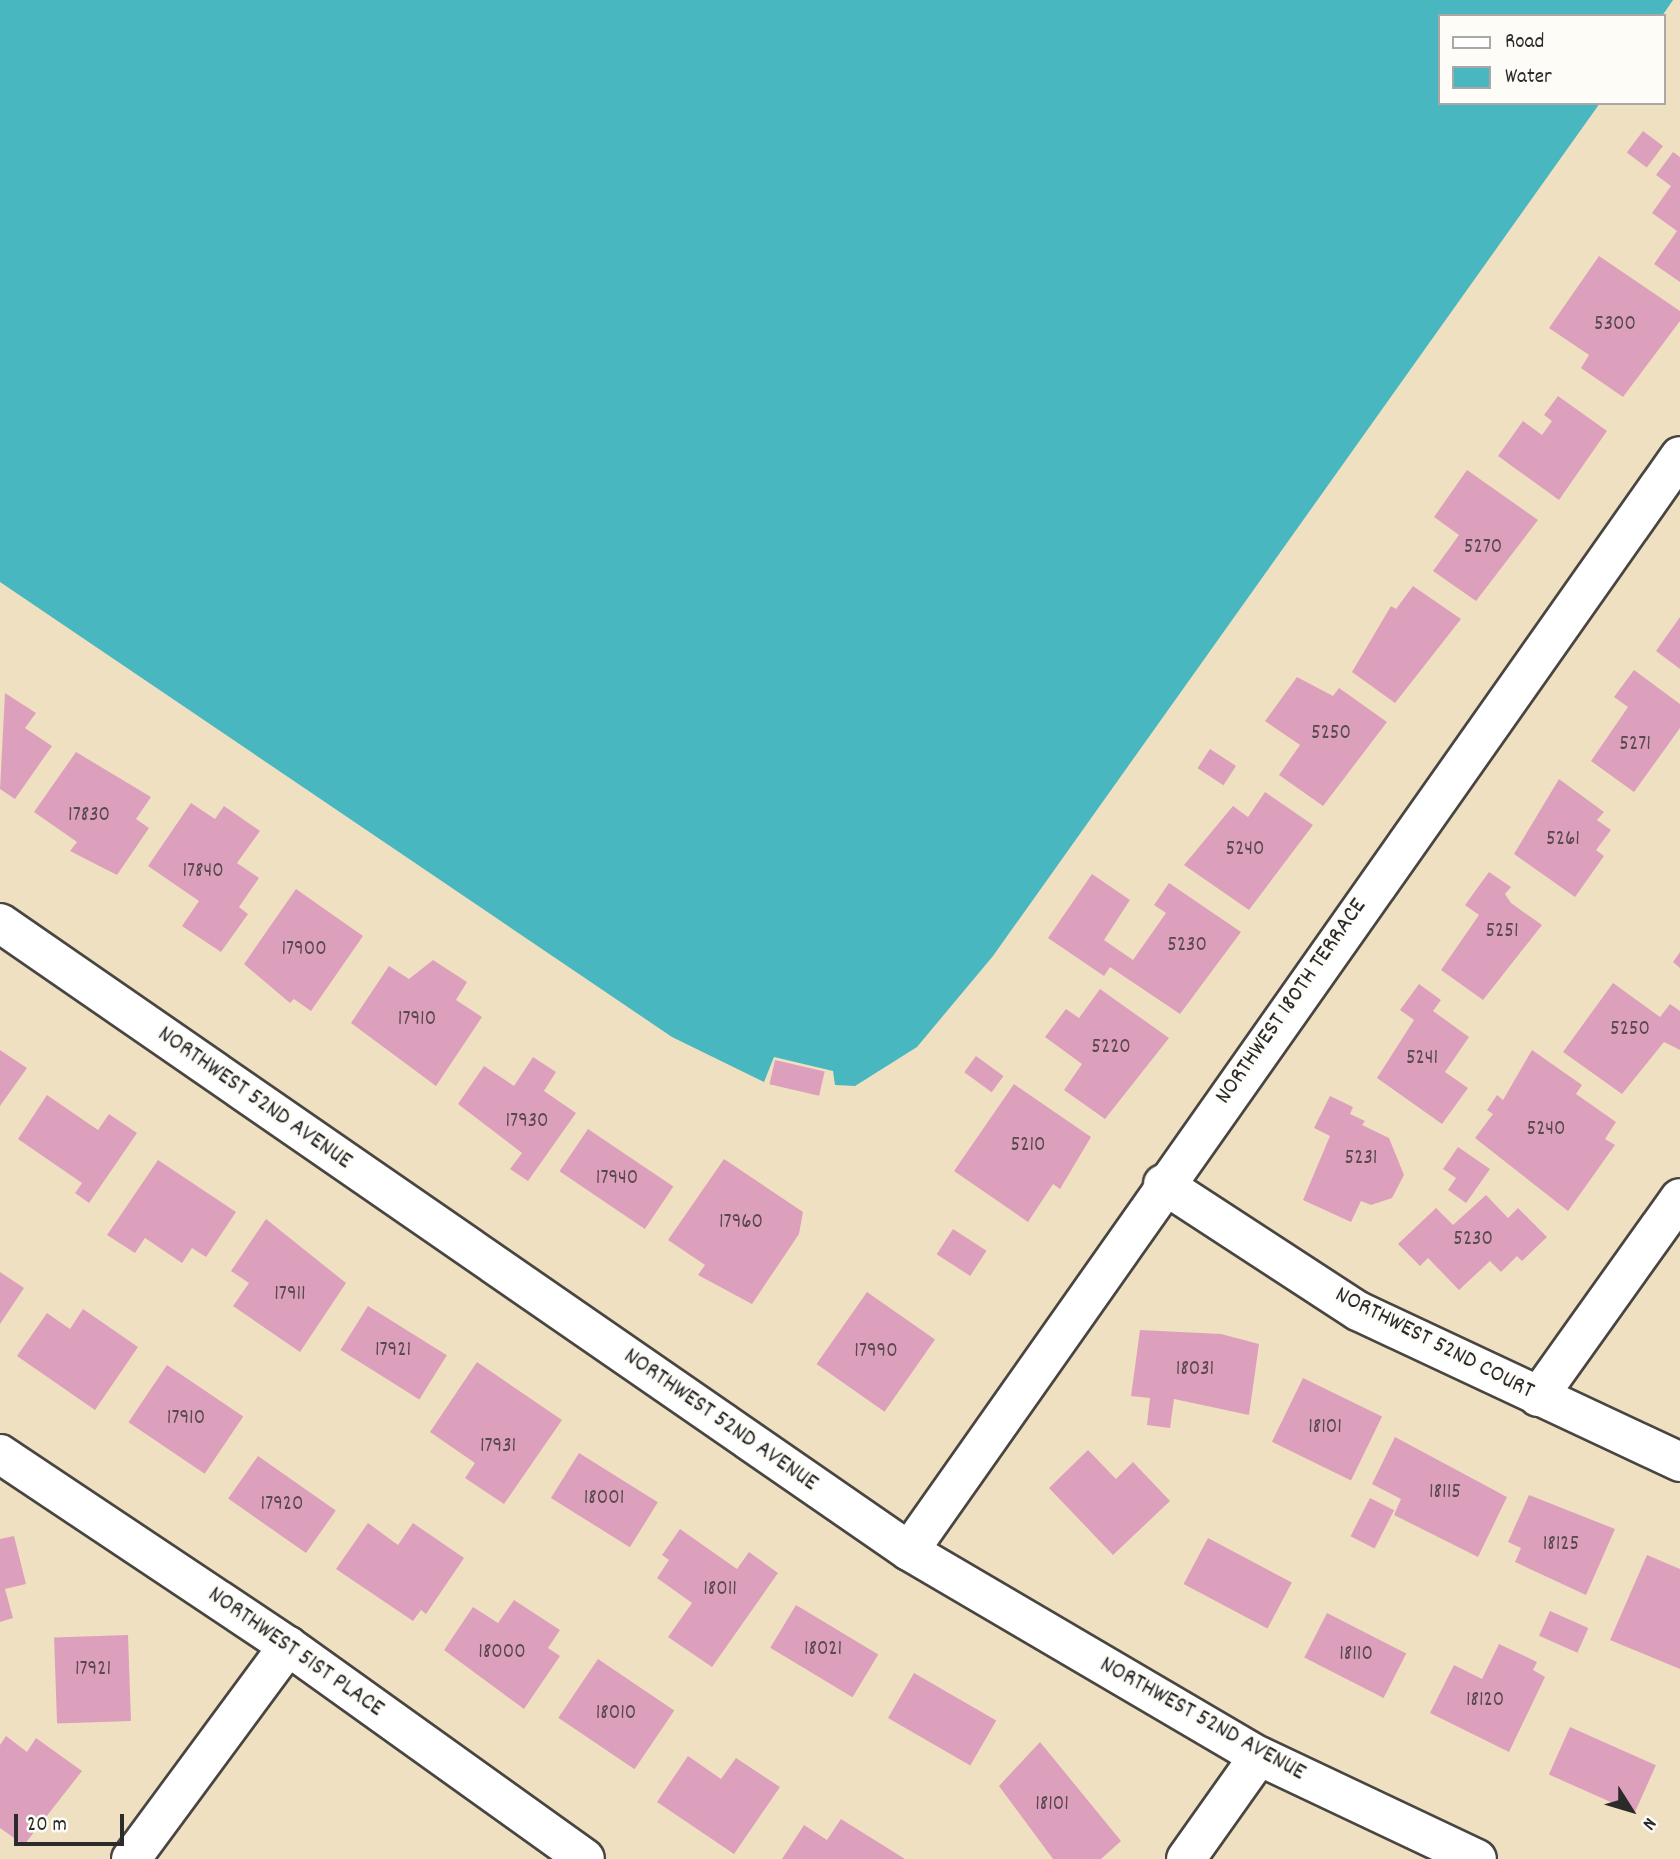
<!DOCTYPE html>
<style>
body{margin:0}
#map{position:relative;width:1680px;height:1859px;overflow:hidden;background:#f0e0c2;font-family:Dekko,sans-serif}
div>[style]{position:absolute}
[style*='--x']{left:calc(var(--x)*1px);top:calc(var(--y)*1px);width:calc(var(--w)*1px);rotate:calc(var(--a)*1deg)}
.water>*{inset:0;background:#48b7bf}
.building>*{inset:0;background:#dda0bc;transform-origin:0 0}
.roads{filter:drop-shadow(2px 0 #494642) drop-shadow(-2px 0 #494642) drop-shadow(0 2px #494642) drop-shadow(0 -2px #494642)}
.minor>*{height:38px;margin:-19px;padding:0 19px;transform-origin:19px;border-radius:19px;background:#fff}
span{translate:-50% -50%;white-space:nowrap;text-align:center;line-height:1.15;-webkit-text-stroke:5px #fdfcf7;paint-order:stroke}
.number-label{font-size:21px;color:#58484f}
.number-label span{-webkit-text-stroke-width:0}
.street-label{font-size:24px;color:#2b2b2b}
.legend{position:absolute;left:1438px;top:14px;width:228px;height:91px;box-sizing:border-box;background:#fdfcf7;border:2px solid #a9a8a5;margin:0;padding:9px 12px;list-style:none;font-size:21px;color:#2b2b2b}
.legend li{display:flex;align-items:center;gap:14px;height:35px}
.legend b{width:35px;border:2px solid #a9a8a5}
.north{position:absolute;left:1596px;top:1775px;width:70px;height:70px;-webkit-text-stroke:5px #fdfcf7;paint-order:stroke;rotate:127deg;font-size:19px;font-weight:700;line-height:28px;text-align:center;color:#2b2b2b}
.north::after{content:'';display:block;margin:auto;width:24px;height:32px;background:#2b2b2b;clip-path:polygon(50% 0,100% 100%,50% 72%,0 100%)}
.scale{position:absolute;left:14px;top:1814px;width:110px;height:32px;box-sizing:border-box;border:4px solid #2b2b2b;border-top:0;padding-left:9px;font-size:21px;line-height:24px;white-space:nowrap;color:#2b2b2b;-webkit-text-stroke:5px #fdfcf7;paint-order:stroke}
</style>
<div id="map">
<div class="water">
<i style="clip-path:polygon(0 0,1673px 0,1662px 16px,1440px 16px,1440px 103px,1600px 103px,993px 956px,917px 1047px,855px 1086px,835px 1085px,833px 1071px,774px 1057px,764px 1082px,672px 1037px,0 582px)"></i>
</div>
<div class="building">
<i style="left:1643px;top:131px;width:25px;height:27px;rotate:37deg"></i>
<i style="clip-path:polygon(1673px 152px,1680px 157px,1680px 282px,1654px 264px,1677px 231px,1652px 213px,1671px 186px,1656px 175px)"></i>
<i style="clip-path:polygon(1599px 256px,1680px 311px,1680px 321px,1623px 397px,1581px 368px,1589px 355px,1549px 328px)"></i>
<i style="clip-path:polygon(1558px 396px,1607px 431px,1559px 500px,1498px 456px,1523px 421px,1542px 435px,1552px 421px,1544px 415px)"></i>
<i style="clip-path:polygon(1467px 470px,1538px 520px,1476px 601px,1433px 571px,1459px 535px,1434px 517px)"></i>
<i style="clip-path:polygon(1413px 586px,1461px 619px,1395px 703px,1352px 672px,1391px 606px,1396px 609px)"></i>
<i style="clip-path:polygon(1680px 617px,1680px 669px,1656px 651px)"></i>
<i style="clip-path:polygon(1634px 670px,1680px 704px,1680px 728px,1634px 792px,1591px 761px,1628px 707px,1614px 697px)"></i>
<i style="clip-path:polygon(1297px 677px,1333px 696px,1339px 688px,1387px 722px,1323px 806px,1279px 775px,1300px 745px,1265px 721px)"></i>
<i style="clip-path:polygon(5px 693px,36px 713px,25px 728px,52px 746px,15px 799px,0 789px)"></i>
<i style="left:1210px;top:749px;width:31px;height:23px;rotate:33deg"></i>
<i style="clip-path:polygon(76px 752px,151px 797px,136px 819px,149px 828px,117px 875px,70px 851px,77px 842px,34px 812px)"></i>
<i style="clip-path:polygon(1559px 779px,1604px 812px,1597px 820px,1611px 830px,1596px 850px,1604px 856px,1575px 897px,1514px 854px)"></i>
<i style="clip-path:polygon(1265px 792px,1313px 825px,1249px 910px,1184px 865px,1233px 806px,1248px 817px)"></i>
<i style="clip-path:polygon(191px 803px,215px 819px,224px 806px,260px 831px,237px 863px,259px 878px,239px 907px,248px 914px,221px 952px,182px 926px,199px 901px,148px 866px)"></i>
<i style="clip-path:polygon(1489px 872px,1511px 887px,1505px 894px,1511px 903px,1542px 925px,1483px 1000px,1441px 970px,1479px 915px,1465px 905px)"></i>
<i style="clip-path:polygon(1092px 874px,1130px 900px,1104px 940px,1133px 960px,1166px 913px,1154px 905px,1169px 883px,1241px 932px,1180px 1014px,1110px 967px,1104px 976px,1048px 938px)"></i>
<i style="clip-path:polygon(296px 889px,363px 936px,311px 1011px,294px 999px,290px 1003px,244px 964px)"></i>
<i style="clip-path:polygon(1680px 952px,1680px 968px,1673px 962px)"></i>
<i style="clip-path:polygon(433px 960px,467px 982px,456px 1000px,482px 1017px,436px 1086px,351px 1023px,389px 966px,409px 979px)"></i>
<i style="clip-path:polygon(1613px 983px,1660px 1017px,1670px 1004px,1680px 1011px,1680px 1050px,1664px 1042px,1622px 1094px,1563px 1052px)"></i>
<i style="clip-path:polygon(1419px 984px,1441px 1000px,1433px 1011px,1469px 1037px,1445px 1072px,1468px 1088px,1442px 1124px,1377px 1078px,1414px 1020px,1400px 1010px)"></i>
<i style="clip-path:polygon(1100px 989px,1169px 1038px,1105px 1119px,1064px 1090px,1082px 1064px,1045px 1037px,1066px 1009px,1079px 1018px)"></i>
<i style="clip-path:polygon(0 1050px,27px 1068px,0 1106px)"></i>
<i style="clip-path:polygon(1532px 1050px,1582px 1085px,1576px 1094px,1616px 1122px,1605px 1139px,1615px 1145px,1568px 1211px,1475px 1138px,1493px 1114px,1487px 1110px,1497px 1095px,1503px 1100px)"></i>
<i style="left:976px;top:1056px;width:34px;height:20px;rotate:36deg"></i>
<i style="clip-path:polygon(533px 1057px,556px 1072px,544px 1091px,576px 1113px,528px 1181px,510px 1169px,522px 1153px,458px 1104px,484px 1066px,514px 1086px)"></i>
<i style="left:775px;top:1060px;width:51px;height:25px;rotate:13deg"></i>
<i style="clip-path:polygon(1014px 1084px,1091px 1137px,1060px 1189px,1053px 1184px,1028px 1222px,954px 1171px)"></i>
<i style="clip-path:polygon(47px 1095px,98px 1130px,109px 1114px,137px 1133px,89px 1203px,75px 1193px,82px 1183px,18px 1139px)"></i>
<i style="clip-path:polygon(1330px 1096px,1353px 1107px,1350px 1114px,1365px 1121px,1362px 1125px,1389px 1138px,1404px 1175px,1392px 1198px,1371px 1205px,1361px 1201px,1351px 1222px,1303px 1200px,1330px 1136px,1314px 1128px)"></i>
<i style="left:588px;top:1129px;width:103px;height:51px;rotate:34deg"></i>
<i style="clip-path:polygon(1458px 1147px,1490px 1169px,1466px 1203px,1448px 1190px,1456px 1178px,1443px 1169px)"></i>
<i style="clip-path:polygon(724px 1159px,803px 1212px,799px 1234px,752px 1304px,698px 1275px,705px 1265px,668px 1240px)"></i>
<i style="clip-path:polygon(158px 1160px,236px 1212px,206px 1257px,192px 1248px,182px 1263px,145px 1238px,135px 1253px,107px 1235px)"></i>
<i style="clip-path:polygon(1486px 1195px,1508px 1218px,1518px 1208px,1547px 1237px,1522px 1261px,1517px 1256px,1501px 1272px,1490px 1261px,1459px 1290px,1428px 1258px,1420px 1266px,1398px 1244px,1436px 1208px,1453px 1225px)"></i>
<i style="clip-path:polygon(266px 1219px,346px 1283px,300px 1352px,233px 1306px,249px 1283px,231px 1271px)"></i>
<i style="left:953px;top:1229px;width:40px;height:30px;rotate:33deg"></i>
<i style="clip-path:polygon(0 1272px,24px 1288px,0 1324px)"></i>
<i style="left:867px;top:1292px;width:83px;height:88px;rotate:35deg"></i>
<i style="left:368px;top:1306px;width:93px;height:52px;rotate:32deg"></i>
<i style="clip-path:polygon(83px 1309px,138px 1347px,95px 1410px,17px 1356px,47px 1313px,70px 1329px)"></i>
<i style="clip-path:polygon(1140px 1330px,1221px 1334px,1259px 1344px,1249px 1415px,1174px 1399px,1170px 1428px,1147px 1425px,1150px 1398px,1131px 1396px)"></i>
<i style="clip-path:polygon(477px 1362px,562px 1420px,504px 1504px,465px 1478px,475px 1463px,430px 1432px)"></i>
<i style="left:167px;top:1365px;width:92px;height:69px;rotate:34deg"></i>
<i style="left:1303px;top:1378px;width:88px;height:71px;rotate:26deg"></i>
<i style="clip-path:polygon(1395px 1437px,1507px 1497px,1478px 1557px,1394px 1515px,1401px 1499px,1372px 1484px)"></i>
<i style="clip-path:polygon(1088px 1450px,1116px 1479px,1133px 1462px,1170px 1501px,1113px 1555px,1049px 1488px)"></i>
<i style="left:579px;top:1453px;width:93px;height:53px;rotate:32deg"></i>
<i style="left:258px;top:1456px;width:95px;height:52px;rotate:35deg"></i>
<i style="clip-path:polygon(1529px 1495px,1615px 1529px,1586px 1595px,1515px 1562px,1521px 1548px,1508px 1542px)"></i>
<i style="left:1370px;top:1498px;width:27px;height:43px;rotate:27deg"></i>
<i style="clip-path:polygon(368px 1523px,398px 1545px,413px 1523px,464px 1558px,426px 1614px,421px 1610px,413px 1621px,336px 1569px)"></i>
<i style="clip-path:polygon(680px 1529px,737px 1569px,749px 1552px,778px 1573px,712px 1667px,668px 1637px,692px 1603px,657px 1578px,669px 1560px,662px 1555px)"></i>
<i style="clip-path:polygon(14px 1536px,26px 1584px,5px 1589px,13px 1618px,0 1622px,0 1539px)"></i>
<i style="left:1208px;top:1538px;width:95px;height:52px;rotate:28deg"></i>
<i style="clip-path:polygon(1647px 1555px,1680px 1569px,1680px 1669px,1610px 1640px)"></i>
<i style="clip-path:polygon(514px 1600px,560px 1630px,548px 1648px,560px 1656px,524px 1709px,444px 1650px,473px 1607px,498px 1623px)"></i>
<i style="left:796px;top:1605px;width:96px;height:50px;rotate:31deg"></i>
<i style="left:1550px;top:1611px;width:42px;height:27px;rotate:24deg"></i>
<i style="left:1327px;top:1613px;width:89px;height:50px;rotate:27deg"></i>
<i style="left:128px;top:1635px;width:86px;height:74px;rotate:88deg"></i>
<i style="clip-path:polygon(1499px 1644px,1537px 1662px,1533px 1670px,1545px 1677px,1509px 1752px,1430px 1713px,1454px 1665px,1482px 1679px)"></i>
<i style="left:598px;top:1659px;width:92px;height:71px;rotate:34deg"></i>
<i style="left:914px;top:1673px;width:95px;height:52px;rotate:30deg"></i>
<i style="left:1570px;top:1727px;width:94px;height:52px;rotate:24deg"></i>
<i style="clip-path:polygon(6px 1736px,27px 1752px,36px 1738px,82px 1771px,24px 1845px,0 1828px,0 1745px)"></i>
<i style="clip-path:polygon(1040px 1742px,1121px 1841px,1101px 1859px,1053px 1859px,999px 1786px)"></i>
<i style="clip-path:polygon(688px 1756px,721px 1779px,736px 1758px,780px 1787px,734px 1854px,657px 1802px)"></i>
<i style="clip-path:polygon(841px 1819px,905px 1859px,782px 1859px,804px 1825px,827px 1840px)"></i>
</div>
<div class="roads">
<div class="minor">
<i style="--x:0;--y:923;--w:1105;--a:34.64"></i>
<i style="--x:909;--y:1551;--w:406;--a:30.4"></i>
<i style="--x:1259;--y:1756;--w:241;--a:25.3"></i>
<i style="--x:1163;--y:1184;--w:233;--a:33.1"></i>
<i style="--x:1358;--y:1311;--w:356;--a:25.1"></i>
<i style="--x:1538;--y:1397;--w:244;--a:-54.5"></i>
<i style="--x:0;--y:1454;--w:346;--a:33.7"></i>
<i style="--x:288;--y:1646;--w:365;--a:35.6"></i>
<i style="--x:909;--y:1551;--w:1339;--a:-54.85"></i>
<i style="--x:131;--y:1859;--w:265;--a:-53.6"></i>
<i style="--x:1186;--y:1859;--w:126;--a:-54.7"></i>
</div>
</div>
<div class="number-label">
<span style="left:1615px;top:325px">5300</span>
<span style="left:1483px;top:548px">5270</span>
<span style="left:1331px;top:734px">5250</span>
<span style="left:1635px;top:745px">5271</span>
<span style="left:89px;top:816px">17830</span>
<span style="left:1563px;top:840px">5261</span>
<span style="left:1245px;top:850px">5240</span>
<span style="left:203px;top:872px">17840</span>
<span style="left:1502px;top:932px">5251</span>
<span style="left:1187px;top:946px">5230</span>
<span style="left:304px;top:950px">17900</span>
<span style="left:417px;top:1020px">17910</span>
<span style="left:1630px;top:1030px">5250</span>
<span style="left:1111px;top:1048px">5220</span>
<span style="left:1422px;top:1059px">5241</span>
<span style="left:527px;top:1122px">17930</span>
<span style="left:1546px;top:1130px">5240</span>
<span style="left:1028px;top:1146px">5210</span>
<span style="left:1361px;top:1159px">5231</span>
<span style="left:617px;top:1179px">17940</span>
<span style="left:741px;top:1223px">17960</span>
<span style="left:1473px;top:1240px">5230</span>
<span style="left:290px;top:1295px">17911</span>
<span style="left:393px;top:1351px">17921</span>
<span style="left:876px;top:1352px">17990</span>
<span style="left:1195px;top:1370px">18031</span>
<span style="left:186px;top:1419px">17910</span>
<span style="left:1325px;top:1428px">18101</span>
<span style="left:498px;top:1447px">17931</span>
<span style="left:1445px;top:1493px">18115</span>
<span style="left:604px;top:1499px">18001</span>
<span style="left:282px;top:1505px">17920</span>
<span style="left:1561px;top:1545px">18125</span>
<span style="left:720px;top:1590px">18011</span>
<span style="left:823px;top:1650px">18021</span>
<span style="left:502px;top:1653px">18000</span>
<span style="left:1356px;top:1655px">18110</span>
<span style="left:93px;top:1670px">17921</span>
<span style="left:1485px;top:1701px">18120</span>
<span style="left:616px;top:1714px">18010</span>
<span style="left:1052px;top:1805px">18101</span>
</div>
<div class="street-label">
<span style="left:1292px;top:1002px;rotate:-55deg">NORTHWEST 180TH TERRACE</span>
<span style="left:254px;top:1099px;rotate:35deg">NORTHWEST 52ND AVENUE</span>
<span style="left:1434px;top:1344px;rotate:27deg">NORTHWEST 52ND COURT</span>
<span style="left:720px;top:1421px;rotate:35deg">NORTHWEST 52ND AVENUE</span>
<span style="left:295px;top:1653px;rotate:35deg">NORTHWEST 51ST PLACE</span>
<span style="left:1202px;top:1720px;rotate:29deg">NORTHWEST 52ND AVENUE</span>
</div>
<ul class="legend">
<li><b style="height:9px;background:#fff"></b>Road</li>
<li><b style="height:19px;background:#48b7bf"></b>Water</li>
</ul>
<div class="north">N</div>
<div class="scale">20 m</div>
</div>
